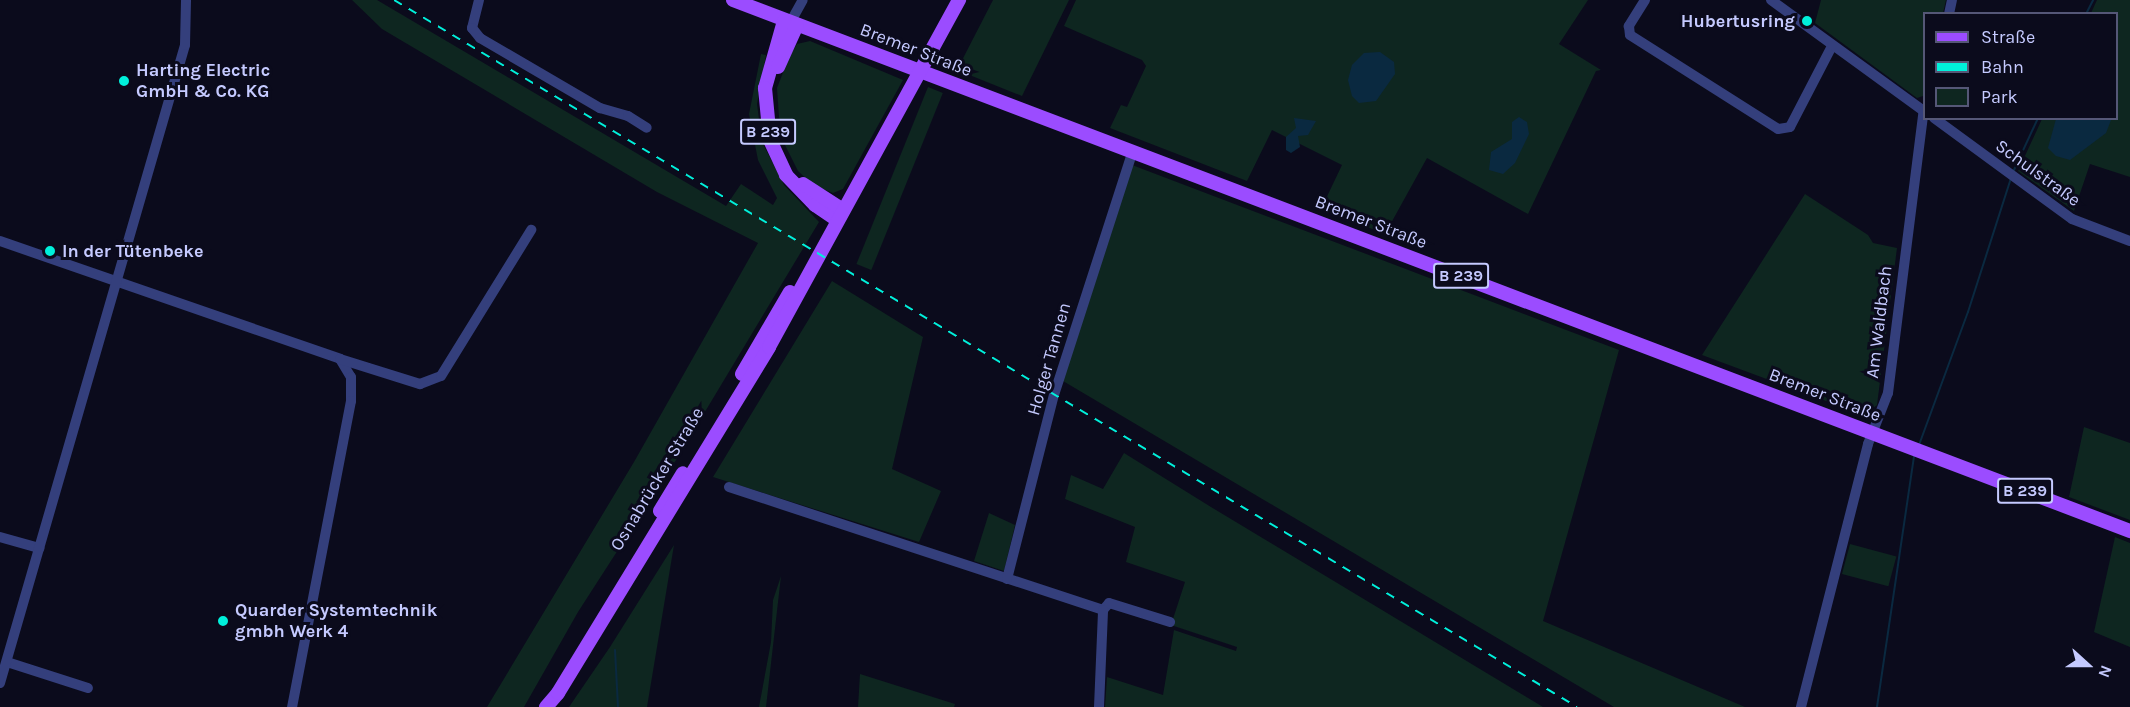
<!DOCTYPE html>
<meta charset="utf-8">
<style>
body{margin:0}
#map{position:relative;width:2130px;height:707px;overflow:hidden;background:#0b0b1c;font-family:Karla,sans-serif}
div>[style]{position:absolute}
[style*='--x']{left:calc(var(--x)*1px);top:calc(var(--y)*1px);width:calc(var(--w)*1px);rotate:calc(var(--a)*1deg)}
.green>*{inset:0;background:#0e2620;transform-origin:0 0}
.water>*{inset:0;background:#0a2940}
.stream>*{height:2px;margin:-1px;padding:0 1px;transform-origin:1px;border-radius:1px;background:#0a2940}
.minor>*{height:10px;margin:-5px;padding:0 5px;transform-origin:5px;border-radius:5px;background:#343f7c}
.major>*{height:14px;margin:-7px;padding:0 7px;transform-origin:7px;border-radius:7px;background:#9b4cff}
.rail>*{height:2px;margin-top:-1px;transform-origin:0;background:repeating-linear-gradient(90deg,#00f0db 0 9px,transparent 0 17px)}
.dots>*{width:16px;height:16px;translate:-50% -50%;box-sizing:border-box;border:3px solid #0b0b1c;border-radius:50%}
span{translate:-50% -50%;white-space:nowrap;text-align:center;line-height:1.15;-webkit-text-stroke:6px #0b0b1c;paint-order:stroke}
.shield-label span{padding:2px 4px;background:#0b0b1c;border:2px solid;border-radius:4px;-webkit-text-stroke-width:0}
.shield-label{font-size:16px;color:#c5caff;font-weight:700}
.poi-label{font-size:18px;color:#c5caff;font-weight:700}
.right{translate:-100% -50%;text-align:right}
.left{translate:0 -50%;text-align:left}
.street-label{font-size:18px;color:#c5caff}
.legend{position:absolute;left:1923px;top:12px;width:195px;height:108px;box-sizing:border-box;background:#0b0b1c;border:2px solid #555777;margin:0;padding:8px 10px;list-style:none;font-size:18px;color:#c5caff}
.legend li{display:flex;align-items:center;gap:12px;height:30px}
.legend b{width:30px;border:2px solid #555777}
.north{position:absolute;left:2058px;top:635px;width:60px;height:60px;-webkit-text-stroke:4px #0b0b1c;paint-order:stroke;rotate:111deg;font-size:16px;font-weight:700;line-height:24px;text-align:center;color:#c5caff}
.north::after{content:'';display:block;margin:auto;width:21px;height:27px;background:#c5caff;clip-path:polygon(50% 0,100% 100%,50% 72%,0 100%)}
</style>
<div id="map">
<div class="green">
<i style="clip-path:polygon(352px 0,377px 0,726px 206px,741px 184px,773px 205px,777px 198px,758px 160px,749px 114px,761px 54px,766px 55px,757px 104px,762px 142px,784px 185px,819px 222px,676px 460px,578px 612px,524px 707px,487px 707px,634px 462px,758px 243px,657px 192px,382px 29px)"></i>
<i style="clip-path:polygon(993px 0,1069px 0,1022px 96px,957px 70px)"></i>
<i style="clip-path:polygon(1076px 0,1588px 0,1559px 44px,1601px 70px,1596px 71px,1528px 214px,1427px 158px,1385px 234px,1321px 209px,1342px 165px,1272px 130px,1247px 181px,1110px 128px,1121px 105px,1127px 107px,1146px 66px,1142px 60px,1064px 26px)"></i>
<i style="clip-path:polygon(1821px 0,1946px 0,1943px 13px,1924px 14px,1923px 96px,1917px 98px,1815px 23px)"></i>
<i style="clip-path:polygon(2097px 0,2130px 0,2130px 177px,2090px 164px,2074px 211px,2018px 171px,2042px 119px,2116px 118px,2116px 14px,2091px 13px)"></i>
<i style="clip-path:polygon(810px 41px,903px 80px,843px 189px,833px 193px,813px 185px,798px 171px,783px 141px,779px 117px,777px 88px,789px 57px,797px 44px)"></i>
<i style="left:928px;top:87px;width:16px;height:191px;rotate:22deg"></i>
<i style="clip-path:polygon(1132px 165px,1619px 350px,1543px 621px,1745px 707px,1614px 707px,1063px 381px)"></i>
<i style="clip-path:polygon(1805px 194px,1868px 235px,1873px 243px,1897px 248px,1877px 405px,1864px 415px,1702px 355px)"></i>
<i style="clip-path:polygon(832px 281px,923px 337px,892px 469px,941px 491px,919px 542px,713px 477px)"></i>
<i style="clip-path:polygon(2084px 427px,2130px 443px,2130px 520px,2069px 497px)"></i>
<i style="clip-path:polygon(1124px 453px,1211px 507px,1543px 707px,1105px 707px,1107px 677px,1163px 695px,1174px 630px,1236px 651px,1237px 647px,1171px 625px,1185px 582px,1126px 562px,1135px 527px,1065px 499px,1071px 475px,1103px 489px)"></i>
<i style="clip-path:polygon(989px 513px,1015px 525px,1004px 571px,974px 561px)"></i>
<i style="clip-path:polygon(2115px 537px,2130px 543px,2130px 647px,2094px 632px)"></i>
<i style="left:1850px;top:544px;width:48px;height:31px;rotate:15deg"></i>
<i style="clip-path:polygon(674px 545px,647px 707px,569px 707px,610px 647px)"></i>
<i style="clip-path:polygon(781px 576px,766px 707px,759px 707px,771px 642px,773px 600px)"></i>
<i style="clip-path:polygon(860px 674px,955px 704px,954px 707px,858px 707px)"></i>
</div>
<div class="water">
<i style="clip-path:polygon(1380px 52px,1394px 62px,1395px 74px,1376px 101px,1359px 103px,1352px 96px,1348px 80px,1352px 65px,1364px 53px)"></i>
<i style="clip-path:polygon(1519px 117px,1527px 122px,1529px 134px,1515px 163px,1503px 174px,1489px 170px,1491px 152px,1512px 139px,1512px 122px)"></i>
<i style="clip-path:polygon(1294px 118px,1316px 121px,1308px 135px,1298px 136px,1300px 147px,1291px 153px,1286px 150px,1286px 137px,1296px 128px)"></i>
<i style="clip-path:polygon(2056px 119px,2111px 118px,2111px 120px,2106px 133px,2070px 160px,2056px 156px,2048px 148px)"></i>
</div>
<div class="stream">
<i style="--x:2086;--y:14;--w:16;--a:-63"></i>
<i style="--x:2014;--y:170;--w:57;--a:-65.2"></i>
<i style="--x:1919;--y:445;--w:142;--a:-69.8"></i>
<i style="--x:1968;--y:312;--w:141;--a:-72.2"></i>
<i style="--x:615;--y:650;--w:57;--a:87"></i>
<i style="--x:1877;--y:707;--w:254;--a:-81.6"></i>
</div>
<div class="minor">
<i style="--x:479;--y:0;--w:29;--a:104"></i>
<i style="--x:472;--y:28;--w:13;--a:51"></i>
<i style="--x:480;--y:38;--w:139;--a:30.3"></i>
<i style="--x:600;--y:108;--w:29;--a:16"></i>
<i style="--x:628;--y:116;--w:22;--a:32"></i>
<i style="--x:1645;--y:0;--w:31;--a:122"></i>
<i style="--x:1629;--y:26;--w:9;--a:84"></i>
<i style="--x:1630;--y:35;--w:175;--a:32.4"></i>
<i style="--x:1778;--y:129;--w:12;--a:-9"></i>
<i style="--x:1790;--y:127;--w:91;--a:-62.6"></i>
<i style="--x:1771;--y:0;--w:189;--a:36"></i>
<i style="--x:1949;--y:14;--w:14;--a:-78"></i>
<i style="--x:790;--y:23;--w:26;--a:-61"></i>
<i style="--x:1934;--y:118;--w:171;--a:36.2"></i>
<i style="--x:2072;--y:219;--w:62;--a:20.8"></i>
<i style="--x:0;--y:241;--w:360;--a:19.1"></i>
<i style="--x:340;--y:359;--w:21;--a:59"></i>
<i style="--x:351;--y:377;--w:24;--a:90"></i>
<i style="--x:351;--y:401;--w:312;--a:100.9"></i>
<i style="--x:340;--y:359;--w:84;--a:17.4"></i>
<i style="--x:420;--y:384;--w:22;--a:-21"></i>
<i style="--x:441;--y:376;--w:172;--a:-58.3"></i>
<i style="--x:729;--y:487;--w:394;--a:18.2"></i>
<i style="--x:1103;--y:610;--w:9;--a:-49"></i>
<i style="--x:1109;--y:603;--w:64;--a:17.3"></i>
<i style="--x:0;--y:537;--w:41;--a:15.8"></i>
<i style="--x:1007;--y:579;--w:190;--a:-75.7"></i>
<i style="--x:1054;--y:395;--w:256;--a:-72.1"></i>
<i style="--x:7;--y:662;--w:85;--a:17.8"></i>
<i style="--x:0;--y:683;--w:664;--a:-73.83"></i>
<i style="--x:185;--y:45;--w:45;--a:-88.7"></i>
<i style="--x:1099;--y:707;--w:97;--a:-87.6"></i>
<i style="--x:1801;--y:707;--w:271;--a:-75.7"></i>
<i style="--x:1868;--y:444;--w:55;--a:-68.6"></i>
<i style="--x:1888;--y:393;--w:285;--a:-82.8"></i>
</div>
<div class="major">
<i style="--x:733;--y:0;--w:1495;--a:20.81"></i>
<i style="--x:784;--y:21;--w:70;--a:105.8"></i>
<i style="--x:765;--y:88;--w:52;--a:84.5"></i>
<i style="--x:770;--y:140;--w:38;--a:65"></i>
<i style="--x:786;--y:175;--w:42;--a:46"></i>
<i style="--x:815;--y:205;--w:27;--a:34"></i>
<i style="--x:778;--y:67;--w:46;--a:-65.7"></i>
<i style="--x:803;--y:184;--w:48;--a:33"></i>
<i style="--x:742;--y:374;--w:95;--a:-59.7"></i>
<i style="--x:660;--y:511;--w:44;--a:-58.8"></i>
<i style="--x:546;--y:707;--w:18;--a:-49"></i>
<i style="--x:558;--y:693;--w:405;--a:-58.6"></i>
<i style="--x:769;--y:347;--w:396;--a:-61.3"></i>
</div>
<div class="rail">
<i style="--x:394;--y:0;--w:1378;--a:30.86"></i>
</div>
<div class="dots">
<i style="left:1807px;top:21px;background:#00f0db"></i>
<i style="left:124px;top:81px;background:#00f0db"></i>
<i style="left:50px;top:251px;background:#00f0db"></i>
<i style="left:223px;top:621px;background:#00f0db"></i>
</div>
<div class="shield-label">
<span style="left:768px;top:132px">B 239</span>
<span style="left:1461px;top:276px">B 239</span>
<span style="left:2025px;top:491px">B 239</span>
</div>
<div class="poi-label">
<span class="right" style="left:1795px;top:21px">Hubertusring</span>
<span class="left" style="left:136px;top:81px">Harting Electric<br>GmbH &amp; Co. KG</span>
<span class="left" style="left:62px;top:251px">In der Tütenbeke</span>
<span class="left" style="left:235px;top:621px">Quarder Systemtechnik<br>gmbh Werk 4</span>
</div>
<div class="street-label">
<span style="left:916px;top:50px;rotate:21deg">Bremer Straße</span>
<span style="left:2038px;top:173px;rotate:36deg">Schulstraße</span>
<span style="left:1371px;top:222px;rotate:21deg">Bremer Straße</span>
<span style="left:1879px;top:322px;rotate:-83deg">Am Waldbach</span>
<span style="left:1049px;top:359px;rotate:-74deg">Holger Tannen</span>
<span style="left:1825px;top:395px;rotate:21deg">Bremer Straße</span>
<span style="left:657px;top:479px;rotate:-59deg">Osnabrücker Straße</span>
</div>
<ul class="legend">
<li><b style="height:8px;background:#9b4cff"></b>Straße</li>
<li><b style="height:8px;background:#00f0db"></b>Bahn</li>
<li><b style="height:16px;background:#0e2620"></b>Park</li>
</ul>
<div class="north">N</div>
</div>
